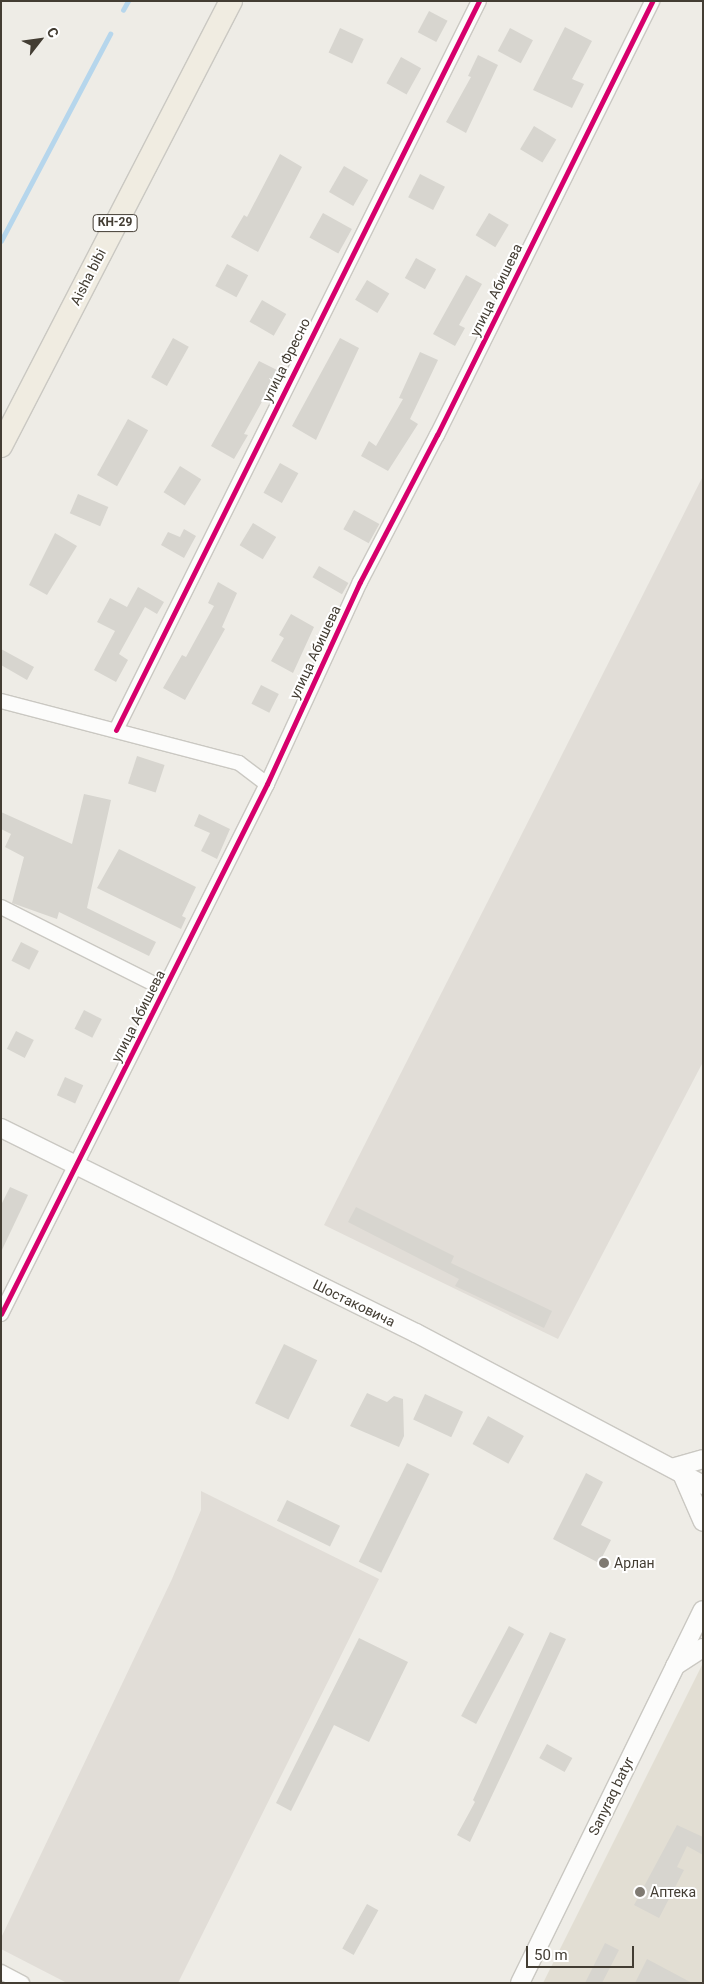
<!DOCTYPE html>
<meta charset="utf-8">
<style>
body{margin:0}
#map{position:relative;width:704px;height:1984px;overflow:hidden;background:#eeece6;font-family:Roboto,sans-serif}
div>[style]{position:absolute}
[style*='--x']{left:calc(var(--x)*1px);top:calc(var(--y)*1px);width:calc(var(--w)*1px);rotate:calc(var(--a)*1deg)}
.residential>*{inset:0;background:#e2ded3}
.industrial>*{inset:0;background:#e1ddd7}
.stream>*{height:4.5px;margin:-2.25px;padding:0 2.25px;transform-origin:2.25px;border-radius:2.25px;background:#b6d6ec}
.building>*{inset:0;background:#d7d5cf;transform-origin:0 0}
.roads{filter:drop-shadow(1px 0 #cac8c2) drop-shadow(-1px 0 #cac8c2) drop-shadow(0 1px #cac8c2) drop-shadow(0 -1px #cac8c2)}
.minor>*{height:14px;margin:-7px;padding:0 7px;transform-origin:7px;border-radius:7px;background:#fcfcfb}
.tertiary>*{height:18px;margin:-9px;padding:0 9px;transform-origin:9px;border-radius:9px;background:#fcfcfb}
.primary>*{height:22px;margin:-11px;padding:0 11px;transform-origin:11px;border-radius:11px;background:#f0ece1}
.cycleway>*{height:5px;margin:-2.5px;padding:0 2.5px;transform-origin:2.5px;border-radius:2.5px;background:#d6006c}
.dots>*{width:14px;height:14px;translate:-50% -50%;box-sizing:border-box;border:2px solid #fff;border-radius:50%}
span{translate:-50% -50%;white-space:nowrap;text-align:center;line-height:1.15;-webkit-text-stroke:4px #fff;paint-order:stroke}
.shield-label span{padding:1px 4px;background:#fff;border:1px solid;border-radius:4px;-webkit-text-stroke-width:0}
.shield-label{font-size:12px;color:#433d33;font-weight:700}
.street-label{font-size:14px;color:#433d33}
.poi-label{font-size:14px;color:#433d33}
.left{translate:0 -50%;text-align:left}
.frame{position:absolute;inset:0;border:2px solid #433d33;pointer-events:none}
.north{position:absolute;left:15px;top:15px;width:50px;height:50px;-webkit-text-stroke:4px #fff;paint-order:stroke;rotate:60deg;font-size:14px;font-weight:700;line-height:20px;text-align:center;color:#433d33}
.north::after{content:'';display:block;margin:auto;width:18px;height:22px;background:#433d33;clip-path:polygon(50% 0,100% 100%,50% 72%,0 100%)}
.scale{position:absolute;left:526px;top:1946px;width:108px;height:22px;box-sizing:border-box;border:2px solid #433d33;border-top:0;padding-left:6px;font-size:15px;line-height:18px;white-space:nowrap;color:#433d33;-webkit-text-stroke:4px #fff;paint-order:stroke}
</style>
<div id="map">
<div class="residential">
<i style="clip-path:polygon(703px 1663px,703px 1983px,543px 1983px)"></i>
</div>
<div class="industrial">
<i style="clip-path:polygon(703px 476px,703px 1062px,558px 1339px,324px 1225px)"></i>
<i style="clip-path:polygon(201px 1491px,379px 1579px,178px 1983px,67px 1983px,1px 1949px,1px 1938px,172px 1579px,201px 1510px)"></i>
</div>
<div class="stream">
<i style="--x:123;--y:10;--w:10;--a:-61"></i>
<i style="--x:1;--y:241;--w:234;--a:-62.2"></i>
</div>
<div class="building">
<i style="left:429px;top:11px;width:21px;height:24px;rotate:28deg"></i>
<i style="clip-path:polygon(565px 27px,592px 41px,572px 79px,584px 84px,572px 108px,533px 90px)"></i>
<i style="left:340px;top:28px;width:26px;height:27px;rotate:25deg"></i>
<i style="left:510px;top:28px;width:26px;height:26px;rotate:28deg"></i>
<i style="clip-path:polygon(478px 55px,498px 65px,466px 133px,446px 122px,471px 77px,468px 76px)"></i>
<i style="left:401px;top:57px;width:23px;height:30px;rotate:29deg"></i>
<i style="left:534px;top:126px;width:26px;height:27px;rotate:31deg"></i>
<i style="clip-path:polygon(280px 154px,302px 167px,258px 252px,231px 237px,244px 215px,247px 217px)"></i>
<i style="left:344px;top:166px;width:28px;height:30px;rotate:30deg"></i>
<i style="left:420px;top:174px;width:28px;height:26px;rotate:27deg"></i>
<i style="left:323px;top:213px;width:33px;height:28px;rotate:29deg"></i>
<i style="left:489px;top:213px;width:23px;height:26px;rotate:31deg"></i>
<i style="left:416px;top:258px;width:23px;height:23px;rotate:29deg"></i>
<i style="left:227px;top:264px;width:24px;height:25px;rotate:28deg"></i>
<i style="clip-path:polygon(466px 275px,482px 284px,459px 325px,465px 328px,455px 346px,433px 334px)"></i>
<i style="left:367px;top:280px;width:26px;height:23px;rotate:31deg"></i>
<i style="left:262px;top:300px;width:28px;height:25px;rotate:30deg"></i>
<i style="left:173px;top:338px;width:18px;height:45px;rotate:29deg"></i>
<i style="clip-path:polygon(340px 338px,359px 348px,316px 440px,292px 426px)"></i>
<i style="clip-path:polygon(420px 352px,438px 360px,410px 419px,418px 424px,388px 471px,361px 456px,369px 441px,376px 446px,403px 399px,399px 398px)"></i>
<i style="clip-path:polygon(259px 361px,279px 371px,244px 434px,248px 435px,234px 459px,211px 446px)"></i>
<i style="left:128px;top:419px;width:23px;height:64px;rotate:29deg"></i>
<i style="left:280px;top:463px;width:21px;height:34px;rotate:29deg"></i>
<i style="left:180px;top:466px;width:25px;height:31px;rotate:32deg"></i>
<i style="left:78px;top:494px;width:33px;height:21px;rotate:23deg"></i>
<i style="left:354px;top:510px;width:29px;height:22px;rotate:29deg"></i>
<i style="left:253px;top:523px;width:27px;height:26px;rotate:31deg"></i>
<i style="clip-path:polygon(184px 529px,196px 536px,184px 558px,161px 545px,168px 532px,180px 537px)"></i>
<i style="clip-path:polygon(55px 533px,77px 546px,47px 595px,29px 585px)"></i>
<i style="left:319px;top:566px;width:34px;height:13px;rotate:30deg"></i>
<i style="clip-path:polygon(218px 582px,237px 593px,222px 627px,225px 629px,185px 700px,163px 688px,182px 655px,186px 657px,214px 606px,208px 603px)"></i>
<i style="clip-path:polygon(138px 587px,164px 602px,157px 614px,145px 607px,119px 654px,128px 660px,116px 682px,94px 670px,115px 631px,97px 622px,110px 598px,127px 607px)"></i>
<i style="clip-path:polygon(291px 614px,314px 627px,293px 673px,271px 661px,284px 638px,279px 635px)"></i>
<i style="clip-path:polygon(1px 649px,34px 667px,27px 680px,1px 665px)"></i>
<i style="left:261px;top:685px;width:20px;height:21px;rotate:27deg"></i>
<i style="left:137px;top:756px;width:29px;height:29px;rotate:18deg"></i>
<i style="clip-path:polygon(84px 794px,111px 800px,87px 908px,156px 942px,149px 956px,59px 912px,57px 919px,12px 903px,24px 857px,5px 847px,11px 834px,1px 829px,1px 812px,72px 844px)"></i>
<i style="clip-path:polygon(199px 814px,230px 829px,217px 859px,201px 851px,210px 833px,194px 826px)"></i>
<i style="clip-path:polygon(119px 849px,196px 887px,182px 916px,186px 918px,181px 929px,97px 888px)"></i>
<i style="left:21px;top:942px;width:20px;height:21px;rotate:27deg"></i>
<i style="left:84px;top:1010px;width:20px;height:21px;rotate:27deg"></i>
<i style="left:16px;top:1031px;width:20px;height:20px;rotate:27deg"></i>
<i style="left:65px;top:1077px;width:20px;height:20px;rotate:24deg"></i>
<i style="clip-path:polygon(10px 1187px,28px 1195px,1px 1252px,1px 1205px)"></i>
<i style="clip-path:polygon(356px 1207px,454px 1256px,451px 1263px,552px 1311px,544px 1328px,455px 1286px,459px 1279px,348px 1222px)"></i>
<i style="left:284px;top:1344px;width:37px;height:66px;rotate:26deg"></i>
<i style="clip-path:polygon(367px 1393px,387px 1402px,394px 1396px,403px 1399px,404px 1436px,399px 1447px,350px 1426px)"></i>
<i style="left:425px;top:1394px;width:42px;height:28px;rotate:25deg"></i>
<i style="left:488px;top:1416px;width:41px;height:32px;rotate:29deg"></i>
<i style="left:407px;top:1463px;width:25px;height:110px;rotate:26deg"></i>
<i style="clip-path:polygon(586px 1473px,603px 1482px,581px 1525px,611px 1540px,599px 1563px,553px 1539px)"></i>
<i style="left:287px;top:1500px;width:59px;height:23px;rotate:26deg"></i>
<i style="left:509px;top:1626px;width:17px;height:102px;rotate:28deg"></i>
<i style="clip-path:polygon(550px 1632px,566px 1639px,470px 1842px,457px 1835px,475px 1802px,473px 1800px)"></i>
<i style="clip-path:polygon(359px 1638px,408px 1662px,369px 1742px,334px 1725px,291px 1811px,276px 1803px)"></i>
<i style="left:547px;top:1744px;width:29px;height:16px;rotate:29deg"></i>
<i style="clip-path:polygon(677px 1825px,703px 1837px,703px 1855px,687px 1846px,677px 1867px,684px 1870px,659px 1918px,634px 1905px)"></i>
<i style="left:367px;top:1904px;width:13px;height:51px;rotate:29deg"></i>
<i style="clip-path:polygon(605px 1943px,619px 1950px,602px 1983px,585px 1983px)"></i>
<i style="clip-path:polygon(647px 1959px,692px 1983px,635px 1983px)"></i>
</div>
<div class="roads">
<div class="minor">
<i style="--x:1;--y:701;--w:246;--a:14.6"></i>
<i style="--x:239;--y:763;--w:35;--a:37"></i>
<i style="--x:116;--y:730;--w:814;--a:-63.53"></i>
<i style="--x:1;--y:907;--w:182;--a:26.7"></i>
<i style="--x:1;--y:1314;--w:593;--a:-63.35"></i>
<i style="--x:267;--y:784;--w:222;--a:-65.3"></i>
<i style="--x:360;--y:582;--w:166;--a:-62.4"></i>
<i style="--x:437;--y:435;--w:484;--a:-63.6"></i>
<i style="--x:1;--y:1972;--w:24;--a:28"></i>
</div>
<div class="tertiary">
<i style="--x:1;--y:1128;--w:463;--a:26.3"></i>
<i style="--x:416;--y:1333;--w:325;--a:27.9"></i>
<i style="--x:672;--y:1468;--w:32;--a:-16"></i>
<i style="--x:682;--y:1474;--w:52;--a:66.4"></i>
<i style="--x:675;--y:1666;--w:33;--a:-33"></i>
<i style="--x:520;--y:1983;--w:415;--a:-63.9"></i>
</div>
<div class="primary">
<i style="--x:1;--y:446;--w:501;--a:-62.67"></i>
</div>
</div>
<div class="cycleway">
<i style="--x:116;--y:730;--w:814;--a:-63.53"></i>
<i style="--x:1;--y:1314;--w:593;--a:-63.35"></i>
<i style="--x:267;--y:784;--w:222;--a:-65.3"></i>
<i style="--x:360;--y:582;--w:166;--a:-62.4"></i>
<i style="--x:437;--y:435;--w:484;--a:-63.6"></i>
</div>
<div class="dots">
<i style="left:604px;top:1563px;background:#7f7a72"></i>
<i style="left:640px;top:1892px;background:#7f7a72"></i>
</div>
<div class="shield-label">
<span style="left:115px;top:223px">КН-29</span>
</div>
<div class="street-label">
<span style="left:88px;top:277px;rotate:-63deg">Aisha bibi</span>
<span style="left:496px;top:290px;rotate:-64deg">улица Абишева</span>
<span style="left:286px;top:360px;rotate:-64deg">улица Фресно</span>
<span style="left:315px;top:652px;rotate:-65deg">улица Абишева</span>
<span style="left:138px;top:1016px;rotate:-63deg">улица Абишева</span>
<span style="left:354px;top:1303px;rotate:26deg">Шостаковича</span>
<span style="left:611px;top:1796px;rotate:-64deg">Sanyraq batyr</span>
</div>
<div class="poi-label">
<span class="left" style="left:614px;top:1563px">Арлан</span>
<span class="left" style="left:650px;top:1892px">Аптека</span>
</div>
<div class="frame"></div>
<div class="north">С</div>
<div class="scale">50 m</div>
</div>
